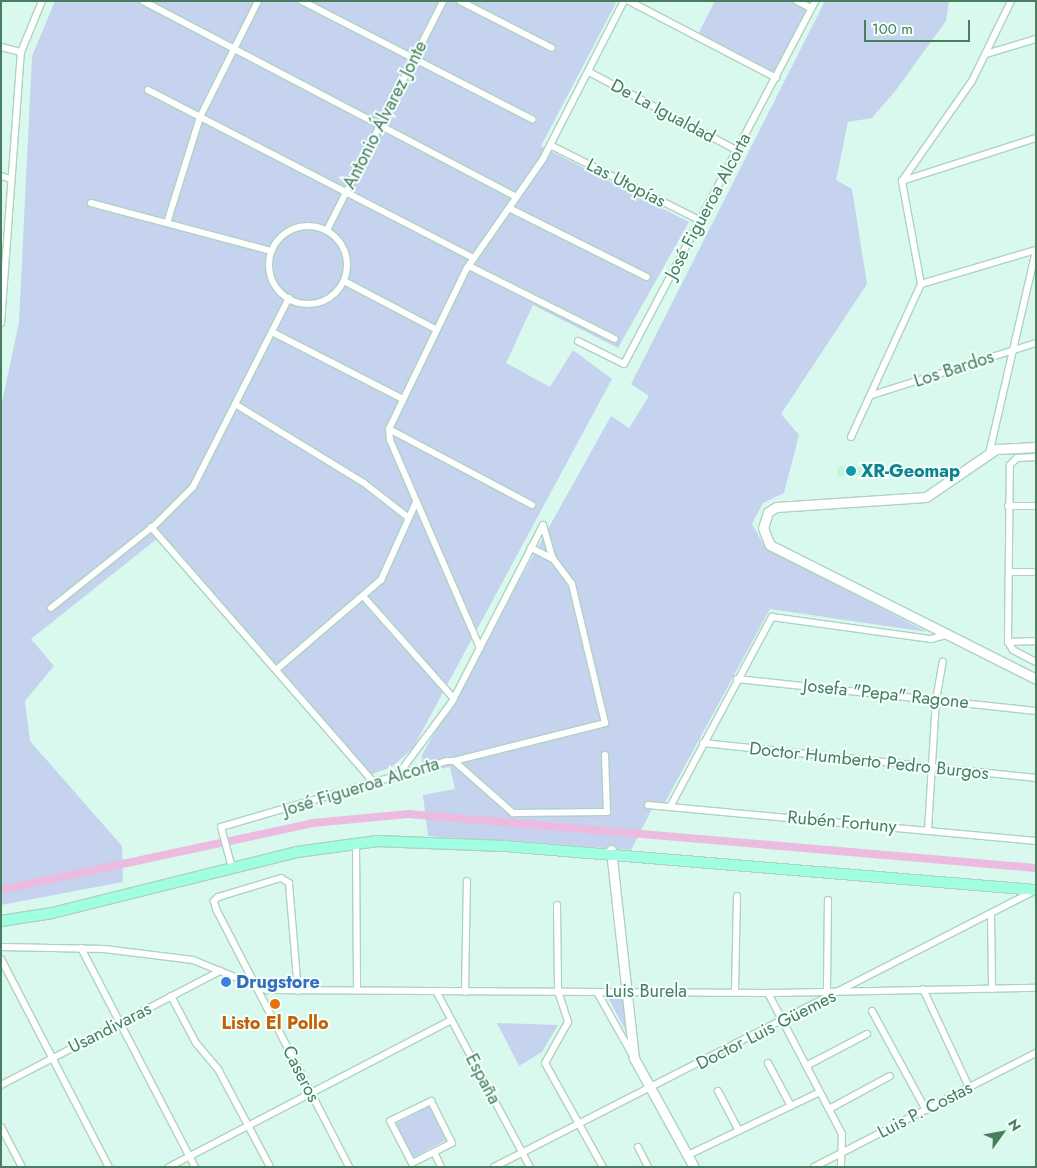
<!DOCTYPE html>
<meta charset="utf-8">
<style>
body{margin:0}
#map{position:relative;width:1037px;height:1168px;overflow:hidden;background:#e9fef8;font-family:Jost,sans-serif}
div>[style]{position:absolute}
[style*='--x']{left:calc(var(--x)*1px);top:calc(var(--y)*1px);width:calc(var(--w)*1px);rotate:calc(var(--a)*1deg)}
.residential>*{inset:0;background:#daf9ee;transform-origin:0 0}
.green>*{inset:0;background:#c5d3ef;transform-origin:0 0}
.canal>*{height:8px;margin:-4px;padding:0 4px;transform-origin:4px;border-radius:4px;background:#ebbbe0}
.building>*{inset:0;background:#bef7d9}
.roads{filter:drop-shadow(1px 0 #add3c1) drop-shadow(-1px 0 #add3c1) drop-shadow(0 1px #add3c1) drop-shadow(0 -1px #add3c1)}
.street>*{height:6px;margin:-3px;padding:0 3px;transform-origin:3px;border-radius:3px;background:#fff}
.street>.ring{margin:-3px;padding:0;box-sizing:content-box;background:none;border:6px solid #fff;border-radius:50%}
.secondary>*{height:9px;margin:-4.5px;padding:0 4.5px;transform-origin:4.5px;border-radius:4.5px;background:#fff}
.primary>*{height:10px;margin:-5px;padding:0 5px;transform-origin:5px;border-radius:5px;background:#a0ffe3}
.dots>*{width:14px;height:14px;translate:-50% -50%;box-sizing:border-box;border:2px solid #f2fffb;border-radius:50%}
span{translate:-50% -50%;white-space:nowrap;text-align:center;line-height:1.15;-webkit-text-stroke:4px #f2fffb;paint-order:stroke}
.street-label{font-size:18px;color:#497d60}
.culture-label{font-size:18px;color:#0d838f;font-weight:700}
.left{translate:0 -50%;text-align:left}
.shop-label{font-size:18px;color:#366cbe;font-weight:700}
.food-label{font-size:18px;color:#c56008;font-weight:700}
.frame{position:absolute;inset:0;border:2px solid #497d60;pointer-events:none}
.north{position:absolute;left:977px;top:1108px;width:50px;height:50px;-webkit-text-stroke:4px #f2fffb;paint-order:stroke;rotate:58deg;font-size:14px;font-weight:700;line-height:20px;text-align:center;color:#497d60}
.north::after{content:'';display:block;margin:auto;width:18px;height:22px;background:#497d60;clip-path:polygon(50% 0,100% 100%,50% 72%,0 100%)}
.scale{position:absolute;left:864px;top:20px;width:106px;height:22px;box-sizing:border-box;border:2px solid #497d60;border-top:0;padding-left:6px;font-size:15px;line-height:18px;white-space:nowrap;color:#497d60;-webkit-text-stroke:4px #f2fffb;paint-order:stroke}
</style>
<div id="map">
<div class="residential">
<i style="left:1px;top:1px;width:1035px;height:1166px"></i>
</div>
<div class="green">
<i style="clip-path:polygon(55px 1px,612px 1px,616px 3px,541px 146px,689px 222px,618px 348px,533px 305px,506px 363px,550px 387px,573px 350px,612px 379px,413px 748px,392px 767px,364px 777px,158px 538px,31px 639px,54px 666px,25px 701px,30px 741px,122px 846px,123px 882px,1px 905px,1px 407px,19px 322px,32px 56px)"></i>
<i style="clip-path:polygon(715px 1px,797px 1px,811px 8px,776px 78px,697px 36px)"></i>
<i style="clip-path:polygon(825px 1px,949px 1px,946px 21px,896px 90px,872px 118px,848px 122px,836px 180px,852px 189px,867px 284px,781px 414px,799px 435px,784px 493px,763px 503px,752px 524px,765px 547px,927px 632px,770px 609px,662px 808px,652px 809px,631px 850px,428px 836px,423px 795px,455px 789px,450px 767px,423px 772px,422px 755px,611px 416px,629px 428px,649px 396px,631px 384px)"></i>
<i style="clip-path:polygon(606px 994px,624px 994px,626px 1031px)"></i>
<i style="clip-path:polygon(497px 1023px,558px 1025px,542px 1052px,519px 1066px)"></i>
<i style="left:429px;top:1106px;width:38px;height:38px;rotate:62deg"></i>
</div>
<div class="canal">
<i style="--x:1;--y:890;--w:319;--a:-12.1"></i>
<i style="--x:313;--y:823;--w:96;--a:-5.4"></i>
<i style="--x:409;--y:814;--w:629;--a:4.92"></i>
</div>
<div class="building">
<i style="clip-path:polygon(856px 463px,857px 467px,865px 467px,866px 474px,837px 477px,838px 467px)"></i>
</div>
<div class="roads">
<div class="street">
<i style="--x:143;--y:1;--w:421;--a:27.7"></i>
<i style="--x:302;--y:1;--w:259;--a:27.2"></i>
<i style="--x:460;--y:1;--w:103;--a:27.1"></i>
<i style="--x:629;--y:1;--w:166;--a:27.6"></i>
<i style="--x:797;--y:1;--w:16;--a:27"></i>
<i style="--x:1;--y:47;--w:21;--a:14"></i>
<i style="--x:986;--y:54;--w:52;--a:-16.7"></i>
<i style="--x:589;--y:72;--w:169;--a:27.9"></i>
<i style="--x:148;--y:90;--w:367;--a:27.3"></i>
<i style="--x:550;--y:145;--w:169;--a:26.7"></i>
<i style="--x:1;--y:176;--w:10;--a:17"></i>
<i style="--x:902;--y:181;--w:141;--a:-17.8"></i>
<i style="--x:91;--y:203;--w:187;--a:14.9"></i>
<i style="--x:509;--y:208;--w:154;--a:26.6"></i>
<i style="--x:167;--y:223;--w:111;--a:-72.7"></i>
<i style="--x:200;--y:117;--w:130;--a:-63.4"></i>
<i class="ring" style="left:269px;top:226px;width:72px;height:72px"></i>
<i style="--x:327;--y:230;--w:257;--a:-63.1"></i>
<i style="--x:469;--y:266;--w:163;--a:26.6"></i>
<i style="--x:344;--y:281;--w:105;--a:27.8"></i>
<i style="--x:921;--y:284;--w:120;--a:-16.5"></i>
<i style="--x:1;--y:323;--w:272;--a:-85.8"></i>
<i style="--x:21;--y:52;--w:55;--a:-67.6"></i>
<i style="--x:272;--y:332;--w:147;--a:27.1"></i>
<i style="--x:578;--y:341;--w:51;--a:26.6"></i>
<i style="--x:624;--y:364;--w:410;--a:-62.2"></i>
<i style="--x:872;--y:395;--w:172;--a:-17.6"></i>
<i style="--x:235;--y:404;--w:151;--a:31.5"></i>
<i style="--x:364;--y:483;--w:57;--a:37.9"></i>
<i style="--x:389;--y:429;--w:162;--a:28"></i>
<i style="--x:851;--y:437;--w:168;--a:-65.4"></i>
<i style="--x:921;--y:284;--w:105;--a:-100.5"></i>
<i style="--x:902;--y:181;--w:122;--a:-55"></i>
<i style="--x:972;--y:81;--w:89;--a:-64"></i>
<i style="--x:989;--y:454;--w:208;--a:-77"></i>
<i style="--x:1008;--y:506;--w:28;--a:0"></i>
<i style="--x:151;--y:527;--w:340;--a:48.9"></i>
<i style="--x:1009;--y:572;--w:27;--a:0"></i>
<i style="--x:363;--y:596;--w:137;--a:48.5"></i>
<i style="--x:51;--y:608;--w:134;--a:-38.7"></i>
<i style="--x:156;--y:524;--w:52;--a:-45"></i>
<i style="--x:193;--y:487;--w:212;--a:-63.1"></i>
<i style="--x:1008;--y:642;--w:177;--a:-89.4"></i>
<i style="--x:1010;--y:465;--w:10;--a:-45"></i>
<i style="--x:1017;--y:458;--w:19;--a:-3"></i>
<i style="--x:1008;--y:642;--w:9;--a:58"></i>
<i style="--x:1013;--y:650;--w:26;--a:28"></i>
<i style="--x:1008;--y:642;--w:28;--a:-2"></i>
<i style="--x:480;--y:648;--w:227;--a:-113.4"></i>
<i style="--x:390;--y:440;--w:11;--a:-95"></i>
<i style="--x:389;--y:429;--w:179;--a:-64.2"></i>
<i style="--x:467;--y:268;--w:133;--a:-55.1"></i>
<i style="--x:543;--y:159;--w:178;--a:-62.9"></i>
<i style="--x:277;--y:669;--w:137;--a:-40.6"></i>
<i style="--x:381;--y:580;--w:85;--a:-65.8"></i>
<i style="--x:737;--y:679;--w:301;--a:6.1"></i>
<i style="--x:703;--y:743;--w:335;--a:6"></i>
<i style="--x:454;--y:761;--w:156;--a:-14.1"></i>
<i style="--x:605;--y:723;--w:143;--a:-103.4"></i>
<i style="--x:572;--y:584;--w:31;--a:-127"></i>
<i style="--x:553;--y:559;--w:25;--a:-153"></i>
<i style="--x:397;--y:776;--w:92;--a:-53.4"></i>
<i style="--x:452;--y:702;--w:199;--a:-62.8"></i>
<i style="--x:543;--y:525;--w:35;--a:74"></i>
<i style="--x:648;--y:805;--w:390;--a:5.3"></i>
<i style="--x:670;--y:807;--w:216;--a:-61.8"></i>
<i style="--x:772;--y:617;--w:161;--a:7.9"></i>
<i style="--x:931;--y:639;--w:16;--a:-15"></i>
<i style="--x:928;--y:830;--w:130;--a:-86.5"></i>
<i style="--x:936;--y:700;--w:39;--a:-80"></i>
<i style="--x:356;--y:842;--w:147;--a:89.6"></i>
<i style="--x:232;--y:868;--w:42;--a:-105"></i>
<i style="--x:221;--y:827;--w:235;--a:-16.3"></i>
<i style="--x:447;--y:761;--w:7;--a:0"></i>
<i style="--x:454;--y:761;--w:79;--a:41.4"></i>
<i style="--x:513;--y:813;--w:94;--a:-0.6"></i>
<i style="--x:607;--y:812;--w:57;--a:-92"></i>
<i style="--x:557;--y:905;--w:86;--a:89.3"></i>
<i style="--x:558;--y:991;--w:33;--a:72"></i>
<i style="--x:568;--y:1022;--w:47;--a:119.3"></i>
<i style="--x:545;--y:1063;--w:119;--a:60.9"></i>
<i style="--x:991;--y:914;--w:75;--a:89.2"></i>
<i style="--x:1;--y:947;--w:103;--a:1.1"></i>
<i style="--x:104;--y:949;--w:90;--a:7"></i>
<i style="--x:193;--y:960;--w:80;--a:22.1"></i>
<i style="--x:267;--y:990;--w:501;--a:0.34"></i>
<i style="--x:768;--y:993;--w:268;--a:-1.1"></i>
<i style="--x:81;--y:948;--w:247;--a:62.5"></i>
<i style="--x:1;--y:959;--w:234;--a:62.6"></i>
<i style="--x:923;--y:989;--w:108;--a:64.9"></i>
<i style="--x:827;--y:990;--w:90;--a:-89.4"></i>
<i style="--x:298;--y:991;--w:108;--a:-94.8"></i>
<i style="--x:289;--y:883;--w:9;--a:-148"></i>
<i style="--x:281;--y:878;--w:66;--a:163.2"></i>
<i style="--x:218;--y:897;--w:6;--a:135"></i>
<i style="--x:214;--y:901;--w:8;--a:76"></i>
<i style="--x:216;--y:909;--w:290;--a:62.7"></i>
<i style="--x:436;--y:991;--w:200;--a:61.9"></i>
<i style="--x:735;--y:991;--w:95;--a:-88.8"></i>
<i style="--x:465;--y:992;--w:111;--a:-89"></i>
<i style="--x:597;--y:992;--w:71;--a:60.6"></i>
<i style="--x:768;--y:993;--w:159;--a:62.3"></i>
<i style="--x:842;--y:1134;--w:33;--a:92"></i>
<i style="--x:171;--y:996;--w:53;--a:62"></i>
<i style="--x:196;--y:1043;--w:34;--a:50"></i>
<i style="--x:218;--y:1069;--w:111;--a:62"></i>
<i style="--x:872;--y:1011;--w:113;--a:61.4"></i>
<i style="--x:768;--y:1063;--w:49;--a:61.9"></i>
<i style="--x:806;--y:1066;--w:69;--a:-27.7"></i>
<i style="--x:1;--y:1085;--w:247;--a:-27.5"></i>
<i style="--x:718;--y:1091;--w:45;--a:62.3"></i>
<i style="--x:431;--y:1101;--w:47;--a:63.4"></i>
<i style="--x:452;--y:1143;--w:45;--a:153.4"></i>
<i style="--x:412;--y:1163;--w:47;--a:-117.6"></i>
<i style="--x:390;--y:1121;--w:46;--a:-26"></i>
<i style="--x:829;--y:1109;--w:69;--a:-28.4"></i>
<i style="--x:1;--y:1127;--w:45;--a:62.3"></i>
<i style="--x:638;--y:1147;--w:22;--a:63"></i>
<i style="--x:434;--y:1152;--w:17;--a:65"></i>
<i style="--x:688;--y:1155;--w:146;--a:-25.5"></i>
<i style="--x:169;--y:1167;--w:318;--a:-27.5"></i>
<i style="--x:494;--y:1167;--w:606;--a:-27.07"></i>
<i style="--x:814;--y:1167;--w:250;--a:-27.2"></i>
</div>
<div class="secondary">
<i style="--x:1036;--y:447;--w:40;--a:177.1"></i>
<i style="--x:996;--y:449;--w:85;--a:145.6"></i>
<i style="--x:926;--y:497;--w:150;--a:176.2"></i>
<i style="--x:776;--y:507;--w:9;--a:148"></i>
<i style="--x:768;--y:512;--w:17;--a:107"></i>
<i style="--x:763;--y:528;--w:18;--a:68"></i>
<i style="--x:770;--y:545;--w:298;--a:26.7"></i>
<i style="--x:611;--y:850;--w:209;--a:83.7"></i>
<i style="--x:634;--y:1058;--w:124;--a:61.2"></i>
</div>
<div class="primary">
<i style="--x:1;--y:921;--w:52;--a:-8.9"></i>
<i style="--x:52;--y:913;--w:252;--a:-14"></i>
<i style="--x:297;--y:852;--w:81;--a:-7.8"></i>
<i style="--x:377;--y:841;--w:127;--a:2.3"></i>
<i style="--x:504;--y:846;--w:534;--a:4.73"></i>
</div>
</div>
<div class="dots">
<i style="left:851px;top:471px;background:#0f9aa8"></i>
<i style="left:226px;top:982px;background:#3f7fe0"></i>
<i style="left:275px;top:1004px;background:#e8710a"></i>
</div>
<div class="street-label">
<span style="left:663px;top:111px;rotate:28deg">De La Igualdad</span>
<span style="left:385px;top:115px;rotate:-63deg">Antonio Álvarez Jonte</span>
<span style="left:626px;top:183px;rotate:27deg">Las Utopías</span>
<span style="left:708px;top:206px;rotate:-62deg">José Figueroa Alcorta</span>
<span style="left:954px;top:369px;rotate:-18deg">Los Bardos</span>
<span style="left:886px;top:694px;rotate:6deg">Josefa "Pepa" Ragone</span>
<span style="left:869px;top:761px;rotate:6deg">Doctor Humberto Pedro Burgos</span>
<span style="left:361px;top:787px;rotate:-17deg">José Figueroa Alcorta</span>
<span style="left:842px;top:822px;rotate:5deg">Rubén Fortuny</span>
<span style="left:646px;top:991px">Luis Burela</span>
<span style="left:110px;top:1028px;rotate:-27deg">Usandivaras</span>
<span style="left:766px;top:1030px;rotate:-27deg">Doctor Luis Güemes</span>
<span style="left:301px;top:1074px;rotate:63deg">Caseros</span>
<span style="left:483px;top:1079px;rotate:62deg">España</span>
<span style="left:925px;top:1110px;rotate:-27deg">Luis P. Costas</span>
</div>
<div class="culture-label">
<span class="left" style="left:861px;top:471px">XR-Geomap</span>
</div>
<div class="shop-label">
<span class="left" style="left:236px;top:982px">Drugstore</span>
</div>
<div class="food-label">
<span style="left:275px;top:1023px">Listo El Pollo</span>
</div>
<div class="frame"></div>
<div class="north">N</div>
<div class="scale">100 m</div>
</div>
